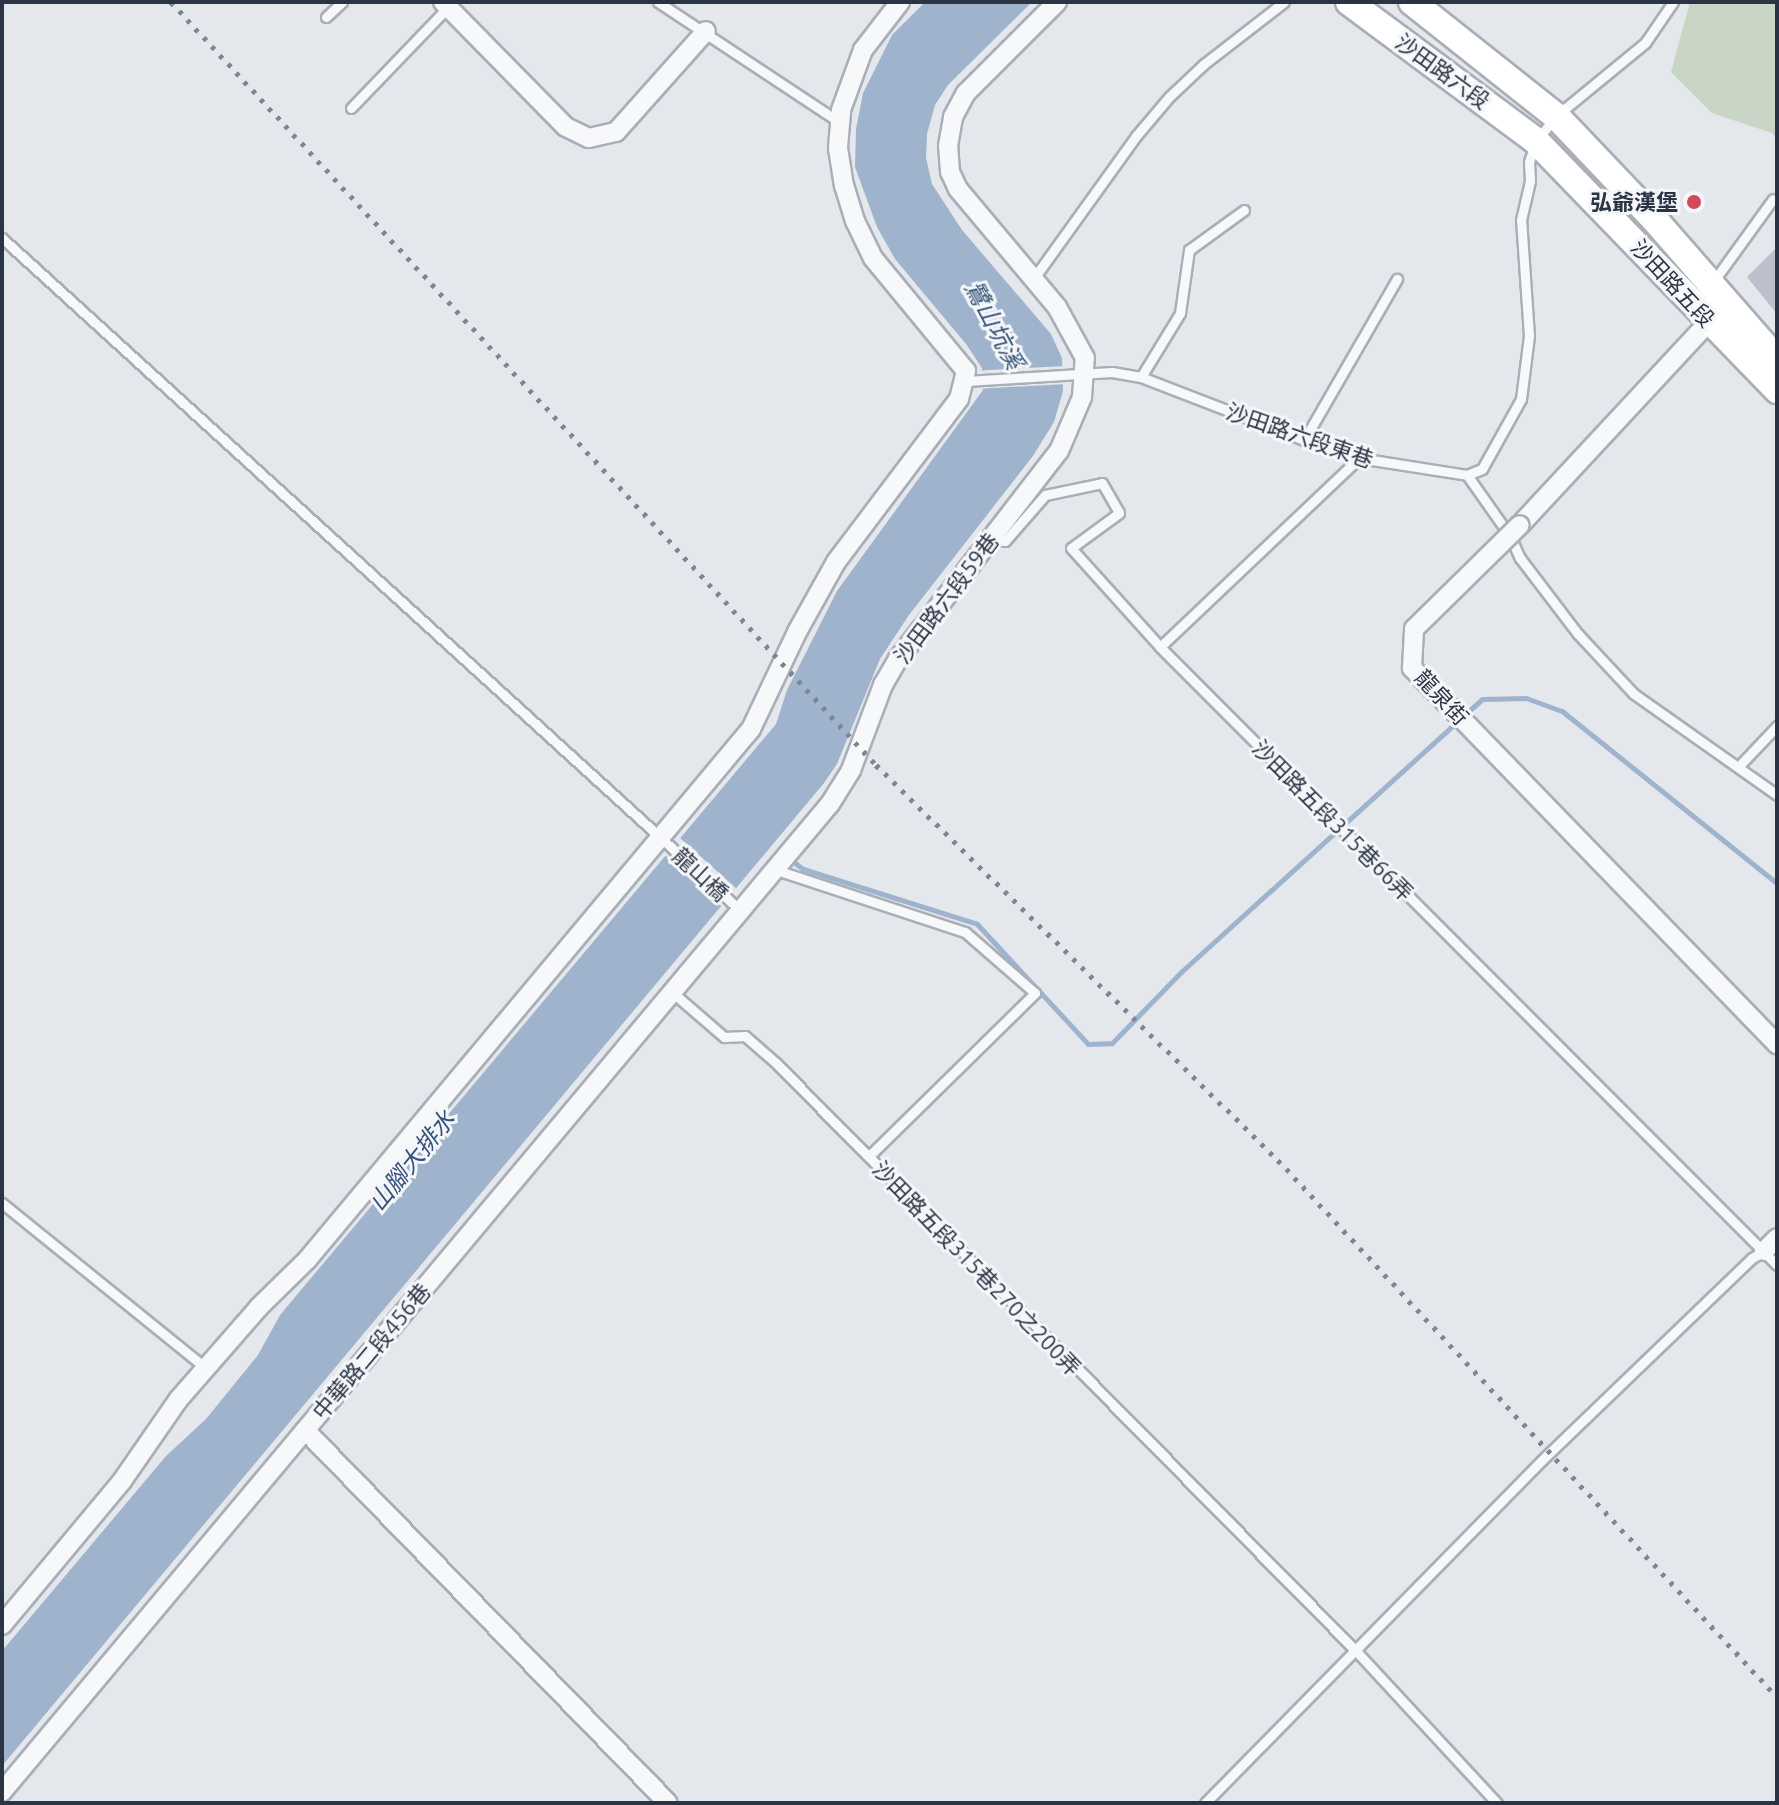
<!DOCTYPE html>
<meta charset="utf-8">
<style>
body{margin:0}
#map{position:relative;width:1779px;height:1805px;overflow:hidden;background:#e4e7ec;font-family:Ubuntu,"Noto Sans TC",sans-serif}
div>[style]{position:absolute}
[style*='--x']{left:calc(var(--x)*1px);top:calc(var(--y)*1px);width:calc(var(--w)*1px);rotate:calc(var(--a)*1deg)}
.green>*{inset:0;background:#c9d6c5}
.water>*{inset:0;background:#9fb4cc}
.pier>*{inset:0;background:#e4e7ec;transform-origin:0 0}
.stream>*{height:5px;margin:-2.5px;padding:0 2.5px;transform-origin:2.5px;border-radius:2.5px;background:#9fb4cc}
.building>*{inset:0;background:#bbc0ca}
.roads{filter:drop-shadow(2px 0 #a9aeb7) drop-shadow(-2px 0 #a9aeb7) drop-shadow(0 2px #a9aeb7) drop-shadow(0 -2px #a9aeb7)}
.lane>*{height:9px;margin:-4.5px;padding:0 4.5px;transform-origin:4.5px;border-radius:4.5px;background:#f7f8fa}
.street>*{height:18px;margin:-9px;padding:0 9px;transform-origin:9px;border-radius:9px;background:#f7f8fa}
.secondary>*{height:26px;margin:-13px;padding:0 13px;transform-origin:13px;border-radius:13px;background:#fff}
.rail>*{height:5px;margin-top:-2.5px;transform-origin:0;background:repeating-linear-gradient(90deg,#7d8696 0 4px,transparent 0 12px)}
.bridges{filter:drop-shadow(2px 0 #a9aeb7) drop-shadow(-2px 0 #a9aeb7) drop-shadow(0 2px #a9aeb7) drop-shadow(0 -2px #a9aeb7)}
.street-bridge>*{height:18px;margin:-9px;padding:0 9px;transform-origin:9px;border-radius:9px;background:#f7f8fa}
.dots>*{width:22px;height:22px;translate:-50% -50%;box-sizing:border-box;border:4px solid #f4f6f9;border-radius:50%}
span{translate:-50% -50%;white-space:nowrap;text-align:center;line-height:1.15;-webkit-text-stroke:6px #f4f6f9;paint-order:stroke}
.street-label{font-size:22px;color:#2b3445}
.poi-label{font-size:22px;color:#2b3445;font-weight:700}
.right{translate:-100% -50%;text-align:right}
.water-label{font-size:24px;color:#34527a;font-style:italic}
.frame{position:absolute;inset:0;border:4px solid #2b3445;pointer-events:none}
</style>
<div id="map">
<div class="green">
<i style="clip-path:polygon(1690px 2px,1777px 2px,1777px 139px,1772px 133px,1712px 113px,1671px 72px)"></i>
</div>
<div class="water">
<i style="clip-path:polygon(925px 2px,1032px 2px,948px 85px,935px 105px,927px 134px,926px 158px,932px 184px,962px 230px,1051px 334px,1062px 358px,1063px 391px,1054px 422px,1033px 456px,909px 615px,880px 659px,837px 764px,824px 783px,2px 1766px,2px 1651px,166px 1456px,206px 1419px,258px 1355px,280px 1315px,776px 724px,787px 690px,837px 591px,983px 390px,982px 368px,966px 344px,895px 259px,877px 227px,855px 167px,856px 129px,863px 93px,892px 35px)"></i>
</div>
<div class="pier">
<i style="left:1066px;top:366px;width:18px;height:89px;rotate:87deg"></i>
<i style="left:679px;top:837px;width:80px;height:23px;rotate:42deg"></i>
</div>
<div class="stream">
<i style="--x:791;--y:860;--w:15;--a:37"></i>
<i style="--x:803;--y:869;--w:182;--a:17.5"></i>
<i style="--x:977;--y:924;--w:163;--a:47.2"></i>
<i style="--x:1088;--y:1044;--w:24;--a:-2"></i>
<i style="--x:1112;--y:1043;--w:99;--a:-45.8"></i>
<i style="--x:1181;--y:972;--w:406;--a:-42.2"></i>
<i style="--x:1482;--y:699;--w:44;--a:-1.3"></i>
<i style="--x:1526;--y:698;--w:38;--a:20"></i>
<i style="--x:1562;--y:711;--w:275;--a:38.7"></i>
</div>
<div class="building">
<i style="clip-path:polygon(1777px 247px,1777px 314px,1747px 277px)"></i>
</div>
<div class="roads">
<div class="lane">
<i style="--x:658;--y:2;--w:217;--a:33.5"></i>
<i style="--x:326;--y:17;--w:22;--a:-43"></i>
<i style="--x:351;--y:108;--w:143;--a:-46.1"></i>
<i style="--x:2;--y:238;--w:998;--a:42.32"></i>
<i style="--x:1034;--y:278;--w:175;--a:-54.3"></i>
<i style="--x:1136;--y:136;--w:51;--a:-49.8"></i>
<i style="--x:1169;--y:97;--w:48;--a:-43.3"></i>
<i style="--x:1204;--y:64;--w:101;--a:-37.8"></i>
<i style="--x:1713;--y:282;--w:102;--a:-54.1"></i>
<i style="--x:1141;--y:377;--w:75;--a:-58.6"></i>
<i style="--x:1180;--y:313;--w:64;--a:-81.9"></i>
<i style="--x:1189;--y:250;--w:68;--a:-36"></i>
<i style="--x:966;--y:381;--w:146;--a:-3.5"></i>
<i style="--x:1112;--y:372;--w:29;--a:10"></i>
<i style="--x:1141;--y:377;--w:175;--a:21.1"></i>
<i style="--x:1304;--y:440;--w:58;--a:18.1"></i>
<i style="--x:1359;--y:458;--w:109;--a:8.9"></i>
<i style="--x:1467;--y:475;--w:16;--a:-22"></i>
<i style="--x:1482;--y:469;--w:80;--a:-60.9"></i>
<i style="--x:1521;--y:399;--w:64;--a:-82.8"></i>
<i style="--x:1529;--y:336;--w:116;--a:-93.9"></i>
<i style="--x:1521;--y:220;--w:40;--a:-77"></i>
<i style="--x:1530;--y:181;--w:19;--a:-93"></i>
<i style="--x:1529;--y:162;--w:22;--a:-72"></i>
<i style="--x:1536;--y:141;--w:32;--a:-51"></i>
<i style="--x:1556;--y:116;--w:115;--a:-39.4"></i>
<i style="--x:1645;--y:43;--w:50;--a:-55.7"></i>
<i style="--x:1304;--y:440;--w:186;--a:-60"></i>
<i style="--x:1467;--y:475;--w:75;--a:54.8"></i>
<i style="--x:1510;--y:536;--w:24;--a:66"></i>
<i style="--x:1520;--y:558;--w:96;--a:52.7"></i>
<i style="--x:1578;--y:634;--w:82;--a:47"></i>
<i style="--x:1634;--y:694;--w:175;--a:35.2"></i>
<i style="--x:989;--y:539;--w:16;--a:7"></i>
<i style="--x:1005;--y:541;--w:61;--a:-49"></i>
<i style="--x:1045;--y:495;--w:58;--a:-11.9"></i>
<i style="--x:1102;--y:483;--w:34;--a:60"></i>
<i style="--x:1119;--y:513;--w:59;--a:143.9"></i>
<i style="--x:1071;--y:548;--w:133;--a:48"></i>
<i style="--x:1160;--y:647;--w:873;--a:45.05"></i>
<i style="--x:1160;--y:647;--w:274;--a:-43.5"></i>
<i style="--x:1738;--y:767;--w:57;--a:-46.4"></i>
<i style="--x:773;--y:869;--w:202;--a:18.2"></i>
<i style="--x:965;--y:932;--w:93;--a:41.1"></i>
<i style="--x:1035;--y:993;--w:233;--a:135.5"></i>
<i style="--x:672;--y:992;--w:69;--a:40.9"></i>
<i style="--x:724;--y:1037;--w:21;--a:-3"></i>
<i style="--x:745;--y:1036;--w:41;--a:41.1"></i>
<i style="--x:776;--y:1063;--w:827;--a:45.39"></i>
<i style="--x:1357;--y:1652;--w:206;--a:47.2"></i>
<i style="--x:2;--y:1203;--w:262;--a:39"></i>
<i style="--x:1205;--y:1803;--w:481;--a:-45.5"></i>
<i style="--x:1542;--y:1460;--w:291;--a:-43.9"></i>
<i style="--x:1752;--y:1258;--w:14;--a:-30"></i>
</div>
<div class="street">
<i style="--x:443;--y:2;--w:175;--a:45.5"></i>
<i style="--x:566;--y:127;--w:25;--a:26"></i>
<i style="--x:589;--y:138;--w:28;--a:-13"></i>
<i style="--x:616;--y:132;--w:135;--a:-48.3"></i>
<i style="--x:1520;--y:525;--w:289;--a:-47.1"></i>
<i style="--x:1455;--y:712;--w:463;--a:45.9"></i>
<i style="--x:1764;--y:1251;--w:18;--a:-45"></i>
<i style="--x:305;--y:1430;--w:520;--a:45.78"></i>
<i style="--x:2;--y:1625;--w:187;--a:-50.2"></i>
<i style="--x:122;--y:1481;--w:98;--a:-55.3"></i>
<i style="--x:178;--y:1400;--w:123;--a:-48.9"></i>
<i style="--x:259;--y:1307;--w:67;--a:-44.4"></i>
<i style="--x:307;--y:1260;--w:692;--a:-50.1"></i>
<i style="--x:751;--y:729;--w:107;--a:-64.6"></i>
<i style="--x:797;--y:632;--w:80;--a:-60.9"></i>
<i style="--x:836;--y:562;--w:204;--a:-53"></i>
<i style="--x:959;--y:399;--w:29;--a:-76"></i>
<i style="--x:966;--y:371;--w:146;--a:-129.5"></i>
<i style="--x:873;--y:258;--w:41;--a:-115.9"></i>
<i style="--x:855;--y:221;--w:37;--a:-107"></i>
<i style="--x:844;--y:186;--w:39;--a:-99"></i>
<i style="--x:838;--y:147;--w:37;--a:-85"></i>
<i style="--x:841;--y:110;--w:64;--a:-69.9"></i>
<i style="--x:863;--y:50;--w:61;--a:-52.4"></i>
<i style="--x:2;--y:1792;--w:1289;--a:-50.04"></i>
<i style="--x:830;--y:804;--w:40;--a:-58"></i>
<i style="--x:851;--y:770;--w:91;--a:-69.4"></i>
<i style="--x:883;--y:685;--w:30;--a:-60"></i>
<i style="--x:898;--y:659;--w:263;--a:-52.3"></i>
<i style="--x:1059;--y:451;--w:59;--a:-66.9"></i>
<i style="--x:1082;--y:397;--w:39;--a:-86"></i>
<i style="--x:1085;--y:358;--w:58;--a:-118.8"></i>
<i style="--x:1057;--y:307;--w:154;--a:-130"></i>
<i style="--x:958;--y:189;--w:19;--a:-115"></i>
<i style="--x:950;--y:172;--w:26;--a:-94"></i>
<i style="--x:948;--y:146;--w:29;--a:-80"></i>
<i style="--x:953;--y:117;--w:27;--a:-62"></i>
<i style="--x:966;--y:93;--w:129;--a:-45"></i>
</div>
<div class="secondary">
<i style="--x:1349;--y:2;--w:233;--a:36.6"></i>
<i style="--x:1536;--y:141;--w:347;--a:45.9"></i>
<i style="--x:1412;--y:2;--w:184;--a:38.4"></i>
<i style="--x:1556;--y:116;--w:144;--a:46.4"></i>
<i style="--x:1655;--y:220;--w:186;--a:48.9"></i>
</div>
</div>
<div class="rail">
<i style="--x:171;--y:2;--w:1039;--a:47.26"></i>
<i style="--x:876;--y:765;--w:564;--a:44.5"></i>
<i style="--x:1278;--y:1160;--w:733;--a:47.1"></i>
</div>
<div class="bridges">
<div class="street-bridge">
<i style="--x:1455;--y:712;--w:62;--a:-134.3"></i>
<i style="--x:1412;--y:668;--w:39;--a:-87"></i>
<i style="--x:1414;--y:629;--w:148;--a:-44.5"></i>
</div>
</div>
<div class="dots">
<i style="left:1694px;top:202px;background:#d1495b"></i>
</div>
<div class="street-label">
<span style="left:1443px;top:71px;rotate:36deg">沙田路六段</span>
<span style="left:1673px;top:283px;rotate:47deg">沙田路五段</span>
<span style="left:1300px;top:435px;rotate:19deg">沙田路六段東巷</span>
<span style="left:946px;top:598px;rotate:-53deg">沙田路六段59巷</span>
<span style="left:1442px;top:697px;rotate:47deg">龍泉街</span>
<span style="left:1333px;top:820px;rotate:45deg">沙田路五段315巷66弄</span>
<span style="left:701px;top:874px;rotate:43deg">龍山橋</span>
<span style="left:977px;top:1268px;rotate:46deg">沙田路五段315巷270之200弄</span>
<span style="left:371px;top:1351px;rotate:-50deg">中華路二段456巷</span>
</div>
<div class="poi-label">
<span class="right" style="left:1678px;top:202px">弘爺漢堡</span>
</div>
<div class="water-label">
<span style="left:994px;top:325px;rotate:62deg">鷺山坑溪</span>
<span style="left:412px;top:1161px;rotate:-51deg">山腳大排水</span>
</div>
<div class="frame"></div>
</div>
